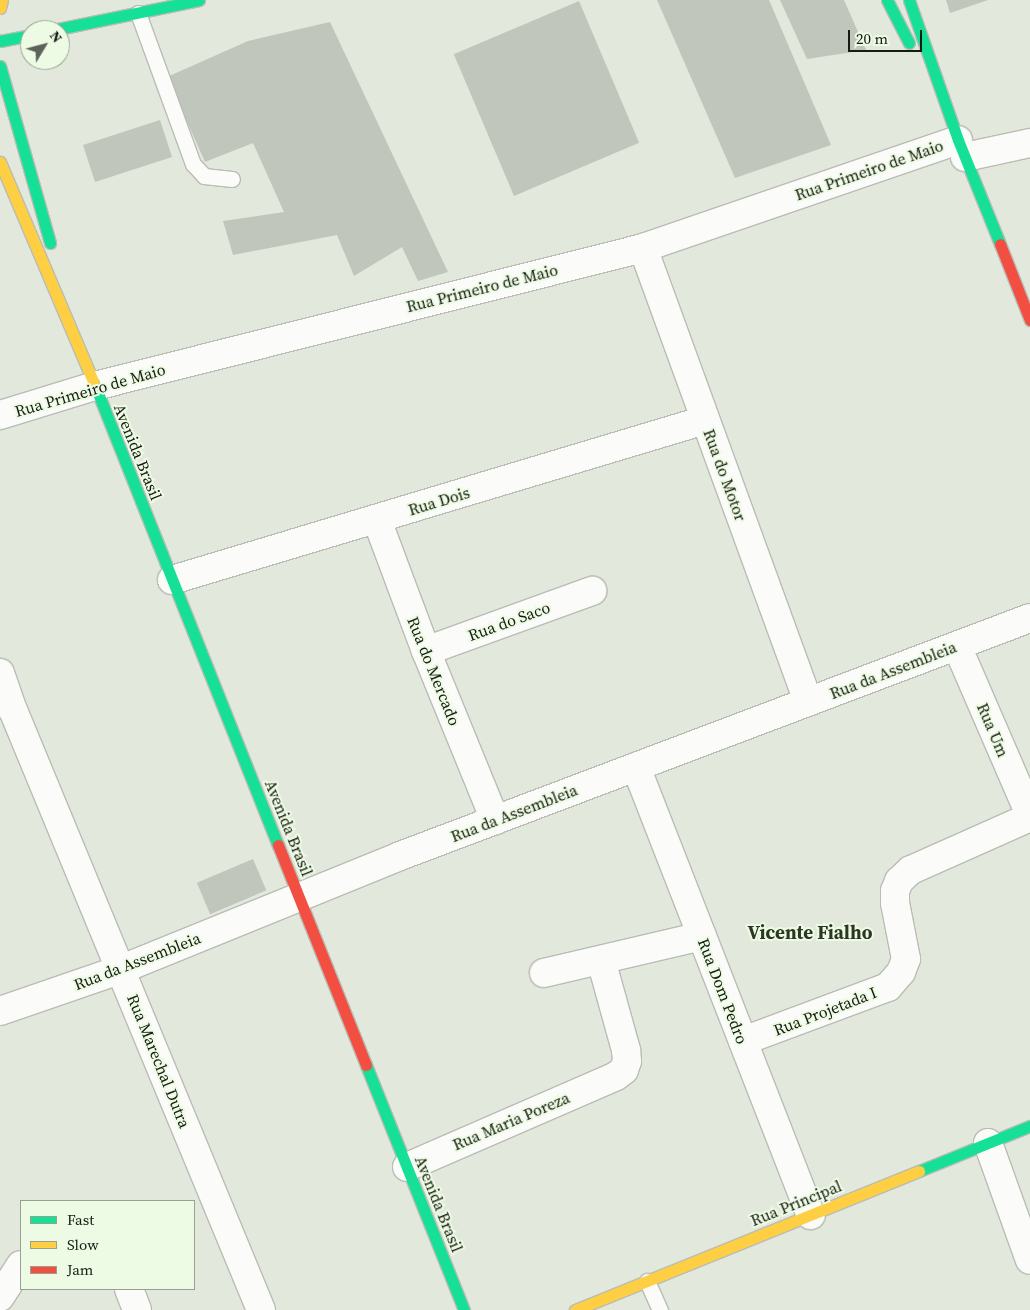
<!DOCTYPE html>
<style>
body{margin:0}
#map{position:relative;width:1030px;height:1310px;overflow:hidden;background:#e2e8dc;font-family:"Source Serif 4",serif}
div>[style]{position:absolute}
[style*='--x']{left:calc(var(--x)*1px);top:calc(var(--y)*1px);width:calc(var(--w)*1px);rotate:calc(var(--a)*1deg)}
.building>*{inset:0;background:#c1c6bd;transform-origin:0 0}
.roads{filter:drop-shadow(1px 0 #b9bdb4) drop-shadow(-1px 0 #b9bdb4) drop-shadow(0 1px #b9bdb4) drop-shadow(0 -1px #b9bdb4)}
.lane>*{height:15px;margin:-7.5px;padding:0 7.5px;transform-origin:7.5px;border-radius:7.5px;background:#fbfcfa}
.street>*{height:28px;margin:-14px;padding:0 14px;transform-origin:14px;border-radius:14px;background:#fbfcfa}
.fast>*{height:11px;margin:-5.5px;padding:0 5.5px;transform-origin:5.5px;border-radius:5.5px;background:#16e098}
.slow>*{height:11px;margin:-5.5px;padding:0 5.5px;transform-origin:5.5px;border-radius:5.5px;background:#ffcf43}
.jam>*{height:11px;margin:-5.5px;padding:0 5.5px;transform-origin:5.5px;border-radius:5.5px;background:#f24e42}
span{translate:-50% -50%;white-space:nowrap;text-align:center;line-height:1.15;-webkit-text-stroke:4px #eefbe4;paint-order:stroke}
.street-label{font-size:16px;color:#161b13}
.quarter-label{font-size:19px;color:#2c3625;font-weight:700}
.legend{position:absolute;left:20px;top:1200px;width:175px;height:90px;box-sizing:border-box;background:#eefbe4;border:1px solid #98a190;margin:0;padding:6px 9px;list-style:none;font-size:15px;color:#161b13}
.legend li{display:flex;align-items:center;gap:10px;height:25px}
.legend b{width:25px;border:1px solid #98a190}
.north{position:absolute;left:20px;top:20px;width:50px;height:50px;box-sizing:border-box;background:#eefbe4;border:1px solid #98a190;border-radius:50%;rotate:53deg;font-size:14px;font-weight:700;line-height:20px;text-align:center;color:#161b13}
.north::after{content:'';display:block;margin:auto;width:18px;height:22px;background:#5d6359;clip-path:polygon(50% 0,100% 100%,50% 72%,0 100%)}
.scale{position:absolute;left:848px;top:30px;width:74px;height:22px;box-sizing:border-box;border:2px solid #161b13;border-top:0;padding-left:6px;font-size:15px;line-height:18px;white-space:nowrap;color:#161b13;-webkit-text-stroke:4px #eefbe4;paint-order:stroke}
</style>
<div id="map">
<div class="building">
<i style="clip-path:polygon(657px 0,769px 0,831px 145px,735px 178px)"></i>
<i style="clip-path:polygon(780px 0,844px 0,866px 50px,807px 59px)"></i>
<i style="clip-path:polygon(946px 0,988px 0,950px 13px)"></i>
<i style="left:579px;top:1px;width:154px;height:136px;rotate:67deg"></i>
<i style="clip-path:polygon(330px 22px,448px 272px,418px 281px,402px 247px,354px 276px,337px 235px,233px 255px,223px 221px,284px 212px,253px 143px,205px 162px,167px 77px,248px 41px)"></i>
<i style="left:160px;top:120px;width:39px;height:81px;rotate:72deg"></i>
<i style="left:253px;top:859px;width:34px;height:61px;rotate:67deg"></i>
</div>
<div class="roads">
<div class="lane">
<i style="--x:138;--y:13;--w:161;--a:70"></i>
<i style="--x:193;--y:164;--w:16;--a:47"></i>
<i style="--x:204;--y:176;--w:28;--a:6"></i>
<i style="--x:647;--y:1281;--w:32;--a:66"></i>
</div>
<div class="street">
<i style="--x:965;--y:157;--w:66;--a:-12.2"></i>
<i style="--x:643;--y:248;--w:483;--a:70"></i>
<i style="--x:0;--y:415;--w:99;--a:-17"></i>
<i style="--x:95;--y:386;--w:565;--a:-14.13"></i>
<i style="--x:643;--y:248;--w:333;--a:-18.9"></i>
<i style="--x:377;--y:520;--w:140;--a:69.5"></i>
<i style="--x:426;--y:651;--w:183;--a:67.8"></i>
<i style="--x:172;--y:580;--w:556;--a:-16.71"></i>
<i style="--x:957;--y:646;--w:184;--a:66.6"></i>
<i style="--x:426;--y:651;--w:177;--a:-19.9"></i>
<i style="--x:0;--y:673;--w:39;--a:71"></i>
<i style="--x:13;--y:710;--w:649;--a:67.54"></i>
<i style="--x:636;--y:767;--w:481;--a:68.7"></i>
<i style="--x:544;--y:973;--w:162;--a:-13.2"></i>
<i style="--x:0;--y:1011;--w:129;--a:-19"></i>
<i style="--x:122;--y:969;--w:300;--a:-22.1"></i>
<i style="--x:400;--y:856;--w:673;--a:-20.7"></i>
<i style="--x:743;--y:1041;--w:155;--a:-20.4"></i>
<i style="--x:888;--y:987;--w:20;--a:-49"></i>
<i style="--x:901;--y:972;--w:14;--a:-69"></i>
<i style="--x:906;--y:959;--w:57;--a:-101.1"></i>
<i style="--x:895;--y:903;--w:12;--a:-90"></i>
<i style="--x:895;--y:891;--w:11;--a:-68"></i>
<i style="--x:899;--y:881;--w:16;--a:-43"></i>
<i style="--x:911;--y:870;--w:130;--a:-24"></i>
<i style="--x:988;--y:1143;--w:124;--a:70.3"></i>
<i style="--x:407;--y:1167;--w:228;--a:-23.5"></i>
<i style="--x:616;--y:1076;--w:10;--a:-37"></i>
<i style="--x:624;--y:1070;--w:9;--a:-72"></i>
<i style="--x:627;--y:1061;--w:11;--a:-95"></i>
<i style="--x:626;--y:1050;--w:93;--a:-105.5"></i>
<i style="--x:129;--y:1289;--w:22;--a:69"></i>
<i style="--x:0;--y:1297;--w:38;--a:-57"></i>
</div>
<div class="fast">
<i style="--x:887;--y:0;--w:48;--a:62.9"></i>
<i style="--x:909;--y:0;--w:148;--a:70.7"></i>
<i style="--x:958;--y:140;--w:112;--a:68"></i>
<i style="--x:53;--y:30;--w:149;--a:-11.6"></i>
<i style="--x:0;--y:41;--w:31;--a:-11"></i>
<i style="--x:0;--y:66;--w:184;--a:74.2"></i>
<i style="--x:94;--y:383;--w:497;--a:68.3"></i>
<i style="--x:366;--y:1065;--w:264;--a:68.2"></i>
<i style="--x:919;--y:1171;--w:120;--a:-22.1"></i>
</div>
<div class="slow">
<i style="--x:0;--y:8;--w:8;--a:-76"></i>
<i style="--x:0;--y:162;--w:240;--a:67"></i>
<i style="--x:575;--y:1310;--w:371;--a:-22"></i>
</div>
<div class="jam">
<i style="--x:1000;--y:244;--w:82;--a:68.5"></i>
<i style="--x:278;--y:845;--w:237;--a:68.2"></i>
</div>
</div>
<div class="street-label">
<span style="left:869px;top:170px;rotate:-19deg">Rua Primeiro de Maio</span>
<span style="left:482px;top:288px;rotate:-14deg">Rua Primeiro de Maio</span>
<span style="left:90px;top:390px;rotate:-16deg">Rua Primeiro de Maio</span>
<span style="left:138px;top:452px;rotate:68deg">Avenida Brasil</span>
<span style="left:725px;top:475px;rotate:70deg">Rua do Motor</span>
<span style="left:439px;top:501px;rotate:-17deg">Rua Dois</span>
<span style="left:509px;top:621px;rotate:-20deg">Rua do Saco</span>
<span style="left:893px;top:670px;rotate:-21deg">Rua da Assembleia</span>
<span style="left:434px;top:671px;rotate:68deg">Rua do Mercado</span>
<span style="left:993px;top:730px;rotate:67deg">Rua Um</span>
<span style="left:514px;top:813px;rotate:-21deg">Rua da Assembleia</span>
<span style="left:289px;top:828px;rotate:68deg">Avenida Brasil</span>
<span style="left:137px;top:961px;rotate:-21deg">Rua da Assembleia</span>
<span style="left:723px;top:991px;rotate:69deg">Rua Dom Pedro</span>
<span style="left:825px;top:1011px;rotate:-21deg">Rua Projetada I</span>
<span style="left:159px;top:1061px;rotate:68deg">Rua Marechal Dutra</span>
<span style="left:511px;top:1121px;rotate:-23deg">Rua Maria Poreza</span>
<span style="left:796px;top:1203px;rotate:-22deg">Rua Principal</span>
<span style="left:439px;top:1204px;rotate:68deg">Avenida Brasil</span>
</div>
<div class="quarter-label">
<span style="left:810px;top:933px">Vicente Fialho</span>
</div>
<ul class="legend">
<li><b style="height:6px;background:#16e098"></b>Fast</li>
<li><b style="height:6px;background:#ffcf43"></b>Slow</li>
<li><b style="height:6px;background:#f24e42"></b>Jam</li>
</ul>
<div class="north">N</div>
<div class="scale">20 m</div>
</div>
